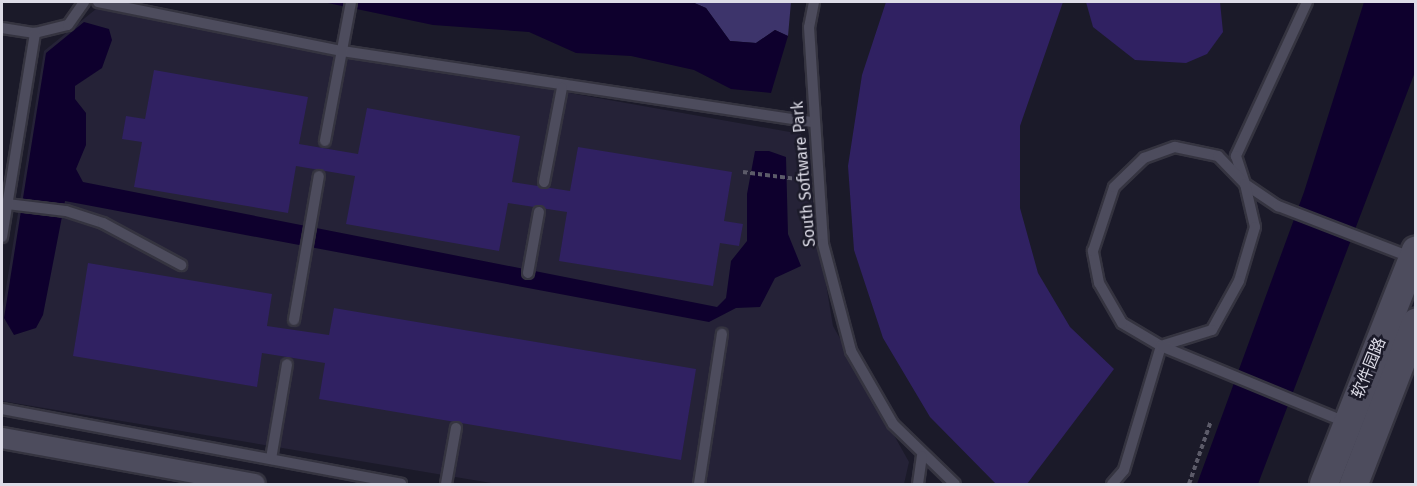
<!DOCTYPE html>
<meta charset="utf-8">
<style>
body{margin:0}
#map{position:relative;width:1417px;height:486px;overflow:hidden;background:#1b1a29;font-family:"Fira Sans","Noto Sans SC",sans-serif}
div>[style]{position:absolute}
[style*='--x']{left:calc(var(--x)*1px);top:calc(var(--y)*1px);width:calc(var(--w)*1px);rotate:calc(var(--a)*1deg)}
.built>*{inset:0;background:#252237}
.green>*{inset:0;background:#3d346b}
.water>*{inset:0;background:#0e002d}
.building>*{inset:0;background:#302162}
.path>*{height:4px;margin-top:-2px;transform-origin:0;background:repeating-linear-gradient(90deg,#5c5b69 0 4.5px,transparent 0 7.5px)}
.roads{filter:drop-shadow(2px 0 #353440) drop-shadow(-2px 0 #353440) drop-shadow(0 2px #353440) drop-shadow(0 -2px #353440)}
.lane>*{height:10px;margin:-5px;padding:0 5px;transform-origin:5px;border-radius:5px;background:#4d4c5d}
.street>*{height:20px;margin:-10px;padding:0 10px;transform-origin:10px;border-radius:10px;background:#4d4c5d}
.secondary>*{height:28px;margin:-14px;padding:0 14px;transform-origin:14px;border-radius:14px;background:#4d4c5d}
span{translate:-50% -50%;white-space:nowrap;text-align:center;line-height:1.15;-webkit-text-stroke:5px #1b1a29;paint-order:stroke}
.street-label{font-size:16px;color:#dddce7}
.frame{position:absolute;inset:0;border:3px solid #dddce7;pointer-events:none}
</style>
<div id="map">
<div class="built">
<i style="clip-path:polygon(96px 9px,801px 134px,833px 326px,909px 462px,904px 484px,497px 484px,2px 401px,2px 313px,44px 51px)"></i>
</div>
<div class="green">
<i style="clip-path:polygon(692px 2px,791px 2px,788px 36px,775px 30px,756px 43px,730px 41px,706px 8px)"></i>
</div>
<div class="water">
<i style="clip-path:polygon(323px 2px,692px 2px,706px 8px,730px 41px,756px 43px,775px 30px,788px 36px,771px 93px,731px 89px,694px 70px,631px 56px,576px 53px,529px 32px,433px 25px)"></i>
<i style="clip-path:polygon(1364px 2px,1415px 2px,1415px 72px,1258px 484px,1197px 484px,1304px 192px)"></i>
<i style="clip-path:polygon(84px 22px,109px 29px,112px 40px,102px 68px,75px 86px,75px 99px,86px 113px,86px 145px,76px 169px,83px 182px,717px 307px,726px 298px,731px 261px,747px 241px,747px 194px,755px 151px,769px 151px,786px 157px,788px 234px,801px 266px,775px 278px,760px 307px,736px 308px,709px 322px,65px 201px,43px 315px,36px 328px,14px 335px,4px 318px,46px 53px)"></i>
</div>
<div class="building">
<i style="clip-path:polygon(886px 2px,1063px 2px,1020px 126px,1020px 208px,1038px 273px,1070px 327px,1114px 369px,1027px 484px,996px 484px,930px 417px,883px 338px,854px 250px,848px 166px,862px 75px)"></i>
<i style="clip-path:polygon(1086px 2px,1220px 2px,1223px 32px,1207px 54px,1186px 63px,1135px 60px,1093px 27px)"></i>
<i style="clip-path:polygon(154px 70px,308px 97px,299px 144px,358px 154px,367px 108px,520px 136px,512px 182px,570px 191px,578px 147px,732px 172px,724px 221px,743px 224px,739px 246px,720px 243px,713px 286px,559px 261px,567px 212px,508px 203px,499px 251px,346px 224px,355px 176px,296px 166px,288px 213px,134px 187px,142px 142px,122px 139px,126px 116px,145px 119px)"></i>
<i style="clip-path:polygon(88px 263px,272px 294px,267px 326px,329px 335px,334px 308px,696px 369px,681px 460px,319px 399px,325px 363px,262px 353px,257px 387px,73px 356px)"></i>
</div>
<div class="path">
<i style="--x:743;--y:172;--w:63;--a:7.4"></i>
<i style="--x:1189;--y:484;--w:67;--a:-70.8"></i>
</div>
<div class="roads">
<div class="lane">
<i style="--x:98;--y:2;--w:249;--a:11.4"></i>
<i style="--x:342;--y:51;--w:476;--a:8.6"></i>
<i style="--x:814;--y:2;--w:25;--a:101"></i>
<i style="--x:809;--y:27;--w:217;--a:86.3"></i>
<i style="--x:823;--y:244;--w:111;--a:75.3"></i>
<i style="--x:851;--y:351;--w:84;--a:60.1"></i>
<i style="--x:893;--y:424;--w:86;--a:44.1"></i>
<i style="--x:1307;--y:2;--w:170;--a:114.8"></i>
<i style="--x:1236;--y:156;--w:29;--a:72"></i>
<i style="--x:1245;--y:184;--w:40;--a:34"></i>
<i style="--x:1278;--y:206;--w:145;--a:21.1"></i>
<i style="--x:2;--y:28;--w:33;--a:9"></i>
<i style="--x:35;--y:33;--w:34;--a:-14"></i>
<i style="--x:68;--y:25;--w:28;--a:-55"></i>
<i style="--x:325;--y:141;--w:141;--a:-79.4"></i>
<i style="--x:1175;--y:147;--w:44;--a:11.8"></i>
<i style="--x:1218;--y:156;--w:39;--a:46"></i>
<i style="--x:1245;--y:184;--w:44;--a:76.9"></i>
<i style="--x:1255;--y:227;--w:56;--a:106.5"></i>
<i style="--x:1239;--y:281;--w:56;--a:118.9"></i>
<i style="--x:1212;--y:330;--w:53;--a:162.6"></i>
<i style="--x:1161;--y:346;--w:45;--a:-149.5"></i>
<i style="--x:1122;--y:323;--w:46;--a:-119.9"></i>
<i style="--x:1099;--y:283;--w:33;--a:-101"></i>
<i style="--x:1093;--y:251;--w:67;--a:-71.8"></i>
<i style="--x:1114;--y:187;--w:42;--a:-44"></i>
<i style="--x:1144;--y:158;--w:33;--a:-20"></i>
<i style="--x:544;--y:182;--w:96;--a:-79.2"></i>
<i style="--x:7;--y:204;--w:59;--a:6.8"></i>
<i style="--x:66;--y:211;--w:39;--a:18"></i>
<i style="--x:103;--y:223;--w:89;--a:28.3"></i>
<i style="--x:2;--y:237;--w:207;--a:-80.8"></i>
<i style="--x:528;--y:273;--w:62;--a:-79.8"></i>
<i style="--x:294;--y:320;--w:146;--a:-80.2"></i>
<i style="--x:2;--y:409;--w:406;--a:10.6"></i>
<i style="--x:271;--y:459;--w:96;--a:-80.4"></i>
<i style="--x:446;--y:484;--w:57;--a:-79.9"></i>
<i style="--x:699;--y:484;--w:152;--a:-81.3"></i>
<i style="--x:918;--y:484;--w:28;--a:-82"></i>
<i style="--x:1112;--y:484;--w:18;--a:-49"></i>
<i style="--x:1124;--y:470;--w:129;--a:-73.4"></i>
<i style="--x:1161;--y:346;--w:202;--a:22.4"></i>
</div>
<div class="street">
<i style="--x:2;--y:438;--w:257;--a:10.3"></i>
</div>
<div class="secondary">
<i style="--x:1324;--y:484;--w:251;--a:-68.5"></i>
<i style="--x:1354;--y:484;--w:173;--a:-68.9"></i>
</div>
</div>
<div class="street-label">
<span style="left:804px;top:174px;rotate:-95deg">South Software Park</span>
<span style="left:1369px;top:368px;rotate:-68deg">软件园路</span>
</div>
<div class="frame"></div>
</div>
